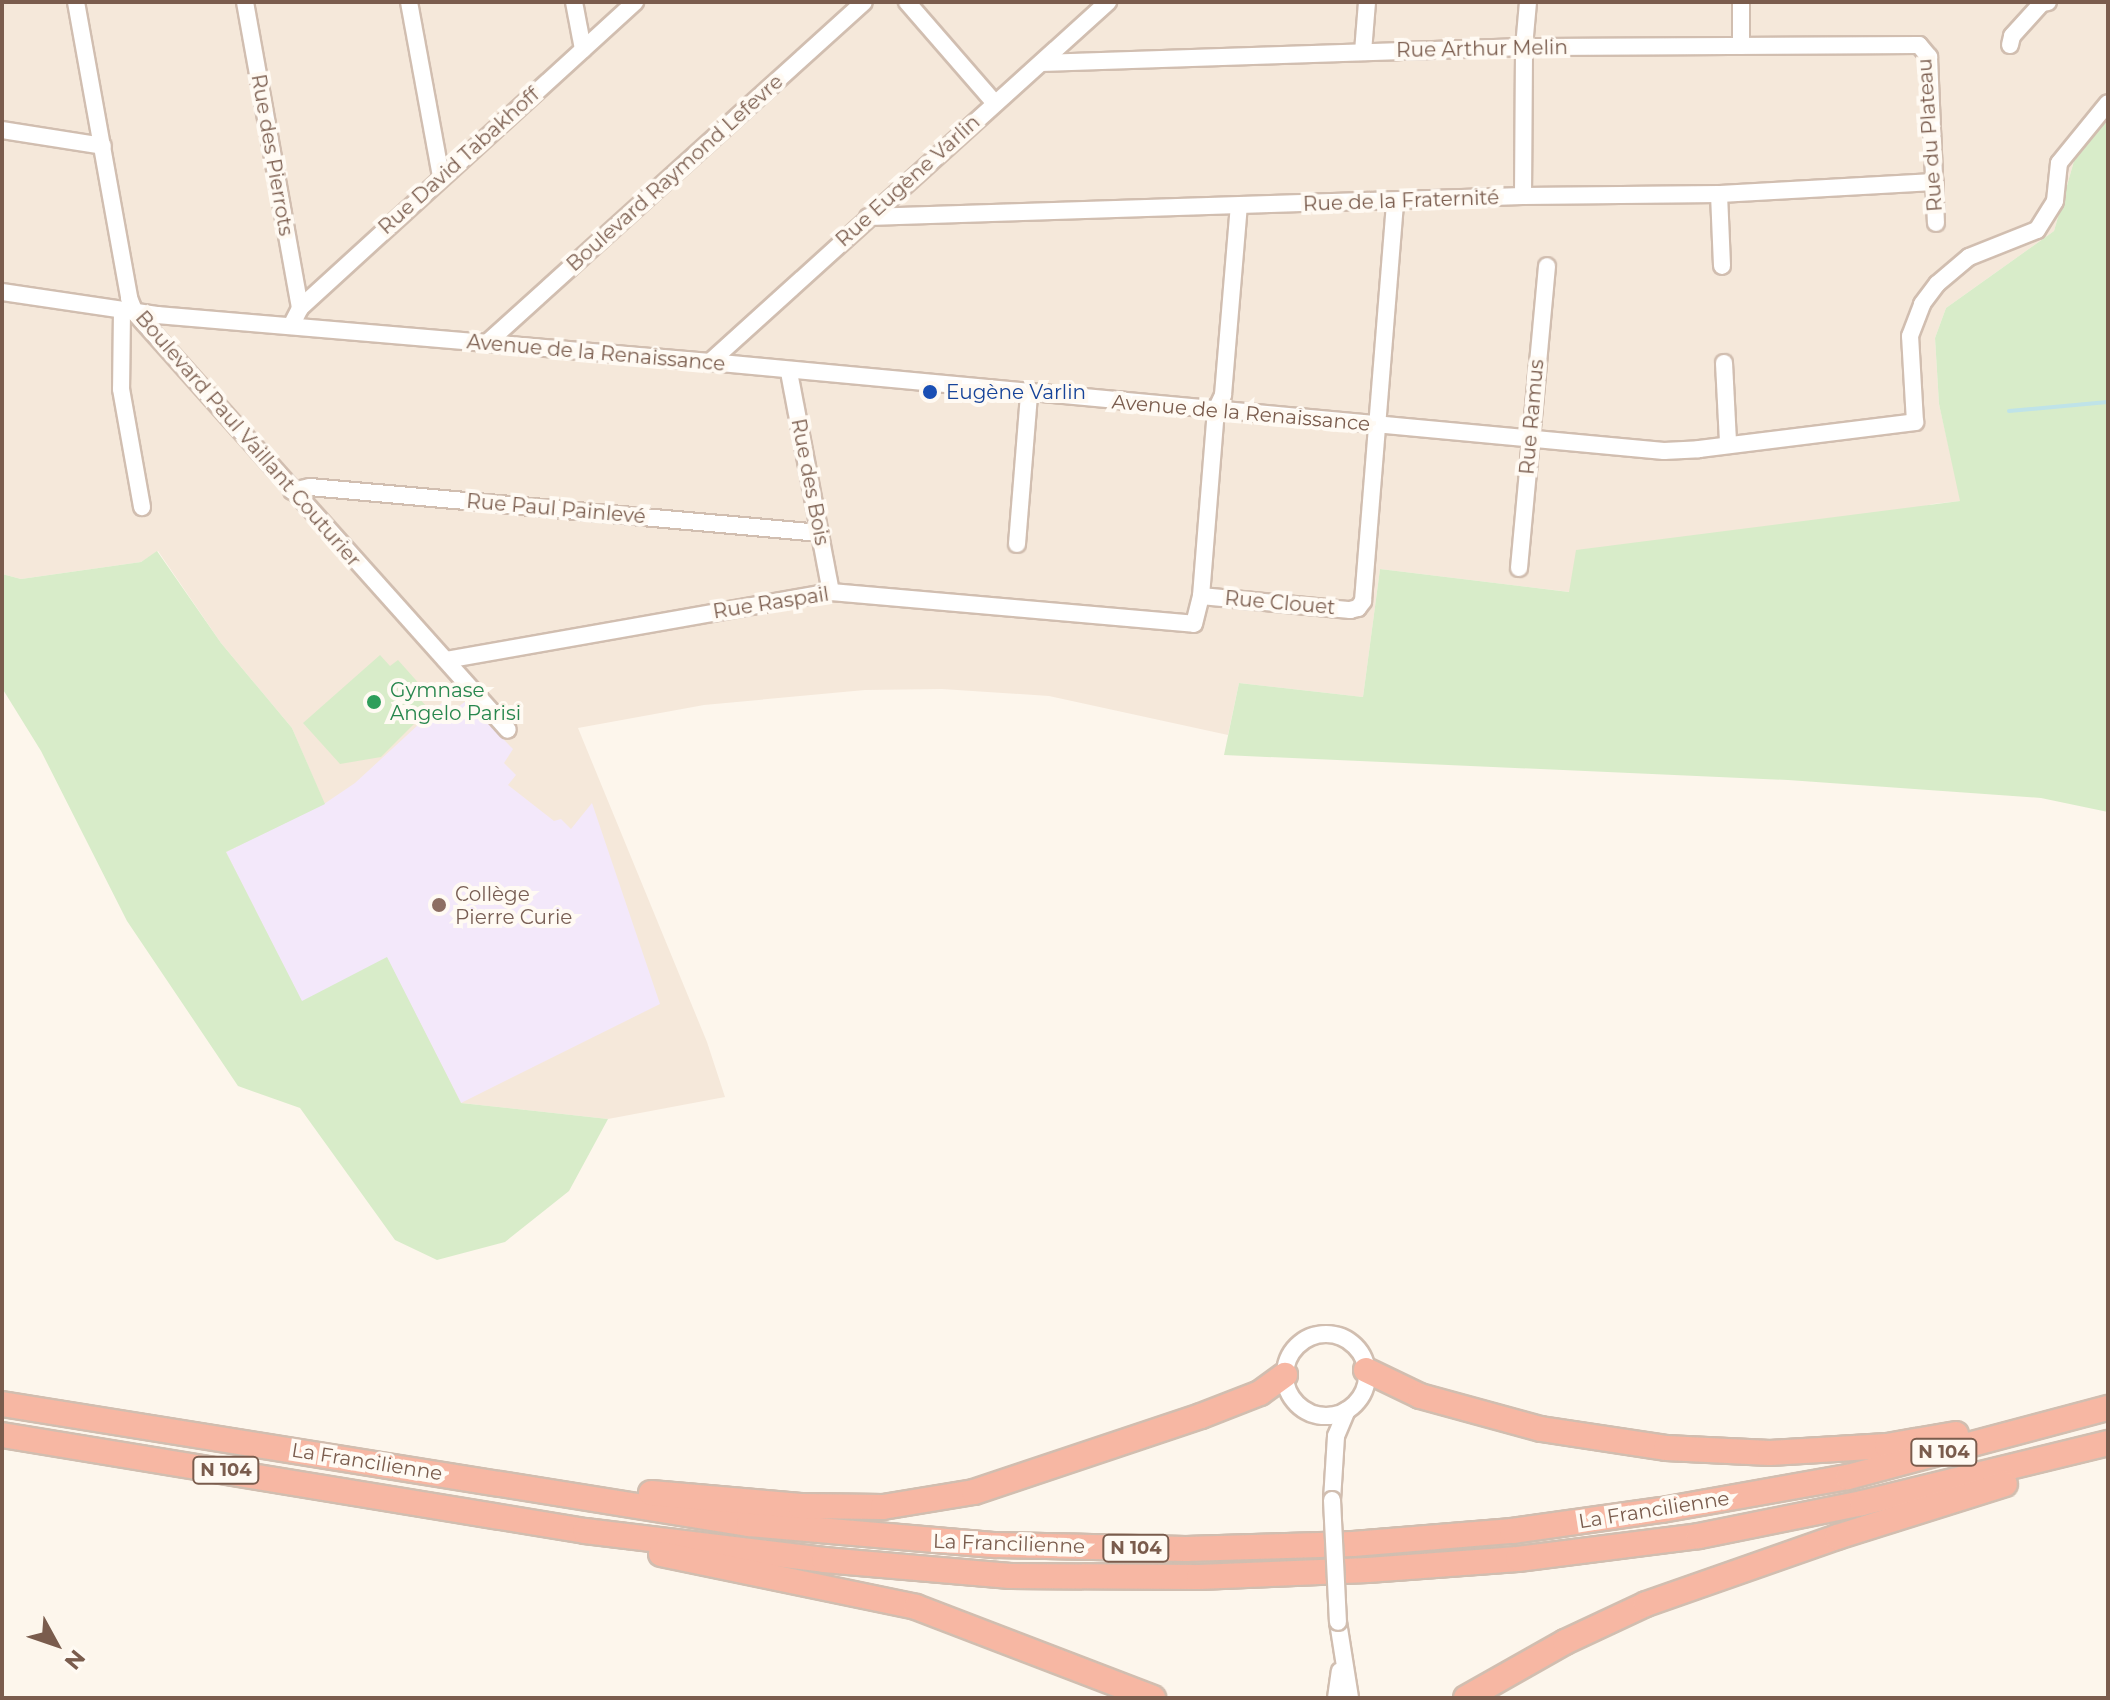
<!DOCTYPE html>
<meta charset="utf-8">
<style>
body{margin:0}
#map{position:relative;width:2110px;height:1700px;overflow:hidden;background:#fdf6ec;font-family:Montserrat,sans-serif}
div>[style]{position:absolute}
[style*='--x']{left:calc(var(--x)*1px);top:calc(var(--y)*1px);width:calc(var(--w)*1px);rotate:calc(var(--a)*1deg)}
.residential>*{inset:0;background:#f5e8da}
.education>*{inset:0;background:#f3e8fa}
.green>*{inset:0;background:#d8ecc9}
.stream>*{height:4px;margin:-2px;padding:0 2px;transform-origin:2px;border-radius:2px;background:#bfe3e8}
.roads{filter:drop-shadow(2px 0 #d1beb0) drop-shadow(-2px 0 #d1beb0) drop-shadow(0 2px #d1beb0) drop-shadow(0 -2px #d1beb0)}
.minor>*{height:16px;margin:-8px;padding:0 8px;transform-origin:8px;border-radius:8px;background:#fff}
.minor>.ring{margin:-8px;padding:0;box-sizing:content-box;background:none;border:16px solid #fff;border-radius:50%}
.highway>*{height:24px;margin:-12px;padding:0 12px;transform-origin:12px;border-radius:12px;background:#f7b7a3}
.bridges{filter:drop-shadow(2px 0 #d1beb0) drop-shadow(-2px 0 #d1beb0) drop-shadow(0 2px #d1beb0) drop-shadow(0 -2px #d1beb0)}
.minor-bridge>*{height:16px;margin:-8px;padding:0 8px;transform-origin:8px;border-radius:8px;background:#fff}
.dots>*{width:22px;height:22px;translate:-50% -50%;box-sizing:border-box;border:4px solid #fffaf3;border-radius:50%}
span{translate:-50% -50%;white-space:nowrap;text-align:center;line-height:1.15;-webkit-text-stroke:8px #fffaf3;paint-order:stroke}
.shield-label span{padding:2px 6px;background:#fffaf3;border:2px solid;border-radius:6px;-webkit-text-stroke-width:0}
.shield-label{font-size:18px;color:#7a5c4d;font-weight:700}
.street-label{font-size:20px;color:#7a5c4d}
.transit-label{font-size:20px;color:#164399}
.left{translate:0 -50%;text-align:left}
.leisure-label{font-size:20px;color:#27864d}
.education-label{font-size:20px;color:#785e54}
.frame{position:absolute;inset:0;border:4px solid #7a5c4d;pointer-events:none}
.north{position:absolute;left:16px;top:1604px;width:80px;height:80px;-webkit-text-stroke:6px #fffaf3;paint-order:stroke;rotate:130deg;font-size:22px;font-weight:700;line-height:32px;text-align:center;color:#7a5c4d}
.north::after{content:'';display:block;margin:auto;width:28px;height:36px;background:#7a5c4d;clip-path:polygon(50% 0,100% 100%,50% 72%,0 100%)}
</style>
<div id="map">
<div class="residential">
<i style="clip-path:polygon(2px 2px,2108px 2px,2108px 119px,2074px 161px,2054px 231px,1946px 308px,1935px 338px,1939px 404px,1961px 501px,1933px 504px,1570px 592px,1380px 569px,1363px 697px,1239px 683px,1228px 735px,1049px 696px,942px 689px,865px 690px,704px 705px,578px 728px,707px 1042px,725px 1097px,608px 1119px,461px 1103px,302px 1002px,226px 852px,324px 803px,292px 728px,221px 643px,158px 551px,141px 562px,21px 579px,2px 574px)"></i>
</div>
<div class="education">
<i style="clip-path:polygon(466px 701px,513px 749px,504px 763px,516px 775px,508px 785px,554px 821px,561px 819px,571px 829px,592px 803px,660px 1004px,461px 1103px,387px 958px,302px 1002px,226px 852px,324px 804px,355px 783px,443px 702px,451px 712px)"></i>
</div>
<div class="green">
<i style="clip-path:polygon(2108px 119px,2108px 812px,2041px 798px,1788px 780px,1224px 755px,1239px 683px,1363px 697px,1380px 569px,1569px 592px,1576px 550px,1960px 501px,1939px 404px,1935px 338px,1946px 308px,2054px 231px,2074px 161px)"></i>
<i style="clip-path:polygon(157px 551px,221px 643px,292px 728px,325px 804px,226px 852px,302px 1001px,387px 957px,461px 1103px,608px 1119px,569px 1191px,505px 1242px,437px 1260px,395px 1240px,300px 1108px,238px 1086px,127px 921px,41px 751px,2px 688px,2px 574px,21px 579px,141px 562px)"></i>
<i style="clip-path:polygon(380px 655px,390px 666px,398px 660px,423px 688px,416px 695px,429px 709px,381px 757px,340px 764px,303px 723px)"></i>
</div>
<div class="stream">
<i style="--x:2009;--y:411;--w:99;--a:-5.2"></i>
</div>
<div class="roads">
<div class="minor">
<i style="--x:76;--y:2;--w:301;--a:79.8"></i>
<i style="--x:129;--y:298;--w:16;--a:68"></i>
<i style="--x:135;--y:313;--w:559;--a:48.19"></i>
<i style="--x:245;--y:2;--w:311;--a:79.8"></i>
<i style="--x:409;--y:2;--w:178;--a:79.6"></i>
<i style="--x:574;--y:2;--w:48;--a:79.2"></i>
<i style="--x:907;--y:2;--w:133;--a:49"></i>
<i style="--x:2010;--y:45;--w:9;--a:-77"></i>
<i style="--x:2012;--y:36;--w:45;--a:-47.7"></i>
<i style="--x:2042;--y:3;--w:6;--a:-9"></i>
<i style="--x:1741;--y:46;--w:44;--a:-90"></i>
<i style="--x:1363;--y:52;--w:50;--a:-85.4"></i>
<i style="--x:1041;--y:63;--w:483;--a:-1.9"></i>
<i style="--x:1524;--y:47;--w:395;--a:-0.3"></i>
<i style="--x:1919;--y:45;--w:16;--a:50"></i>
<i style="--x:1929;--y:57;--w:166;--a:87.6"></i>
<i style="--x:2;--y:130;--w:102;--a:9"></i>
<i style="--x:1719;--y:194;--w:72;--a:87.6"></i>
<i style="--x:1523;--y:196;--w:149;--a:-89.6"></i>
<i style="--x:1524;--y:47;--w:45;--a:-84.9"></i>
<i style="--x:868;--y:217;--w:655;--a:-1.84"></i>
<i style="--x:1523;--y:196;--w:196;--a:-0.6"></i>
<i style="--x:1719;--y:194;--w:216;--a:-3.2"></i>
<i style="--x:2;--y:292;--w:157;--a:8.4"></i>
<i style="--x:157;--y:315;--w:555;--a:4.86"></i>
<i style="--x:710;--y:362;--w:958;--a:5.33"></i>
<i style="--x:1664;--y:451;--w:35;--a:-3"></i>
<i style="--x:1699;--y:449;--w:218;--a:-7.1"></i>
<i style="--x:1915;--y:422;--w:86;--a:-93.3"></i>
<i style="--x:1910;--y:336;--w:34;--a:-69"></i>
<i style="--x:1922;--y:304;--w:25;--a:-53"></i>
<i style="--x:1937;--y:284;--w:42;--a:-40.2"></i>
<i style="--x:1969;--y:257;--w:73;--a:-21.7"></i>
<i style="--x:2037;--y:230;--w:34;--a:-58"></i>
<i style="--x:2055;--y:201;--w:38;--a:-84"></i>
<i style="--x:2059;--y:163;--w:77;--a:-50.8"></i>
<i style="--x:122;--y:311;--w:78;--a:90.7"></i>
<i style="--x:121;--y:389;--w:120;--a:79.9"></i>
<i style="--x:291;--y:326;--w:20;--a:-63"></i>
<i style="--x:300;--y:308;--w:454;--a:-42.4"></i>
<i style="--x:487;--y:343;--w:508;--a:-42.13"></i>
<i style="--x:710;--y:362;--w:537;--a:-42.13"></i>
<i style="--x:1724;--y:363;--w:80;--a:87.1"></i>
<i style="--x:789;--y:372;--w:224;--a:79.2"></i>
<i style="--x:292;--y:491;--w:18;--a:-13"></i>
<i style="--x:310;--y:487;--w:512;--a:5.15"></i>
<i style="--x:1017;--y:544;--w:149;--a:-85.4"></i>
<i style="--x:1519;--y:568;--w:303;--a:-84.7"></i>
<i style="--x:1201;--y:596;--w:150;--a:5.4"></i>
<i style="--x:1350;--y:610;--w:8;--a:-14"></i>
<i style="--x:1358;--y:608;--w:9;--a:-54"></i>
<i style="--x:1363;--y:601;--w:400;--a:-85.4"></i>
<i style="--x:446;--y:660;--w:391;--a:-10"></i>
<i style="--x:831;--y:592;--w:364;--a:5"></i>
<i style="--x:1194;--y:624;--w:29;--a:-76"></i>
<i style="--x:1201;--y:596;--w:187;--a:-85.4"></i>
<i style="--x:1216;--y:410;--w:17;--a:-65"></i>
<i style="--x:1223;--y:395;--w:190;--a:-85.2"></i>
<i class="ring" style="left:1285px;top:1334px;width:66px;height:66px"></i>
<i style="--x:1332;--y:1500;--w:64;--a:-86.4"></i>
<i style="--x:1336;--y:1436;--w:28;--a:-67"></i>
<i style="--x:1338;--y:1622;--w:77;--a:81"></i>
<i style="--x:1336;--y:1698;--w:27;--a:-82"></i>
</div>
<div class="highway">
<i style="--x:1366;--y:1370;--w:60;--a:25.7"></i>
<i style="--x:1420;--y:1396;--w:125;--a:15.3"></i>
<i style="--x:1541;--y:1429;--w:126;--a:8.6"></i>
<i style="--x:1666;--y:1448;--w:104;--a:2.8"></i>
<i style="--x:1770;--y:1453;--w:117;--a:-3.4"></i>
<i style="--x:1887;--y:1446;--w:70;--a:-9.9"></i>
<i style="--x:2;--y:1404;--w:757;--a:9.13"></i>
<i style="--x:749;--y:1524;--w:248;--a:4.9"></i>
<i style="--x:996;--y:1545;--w:190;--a:1.2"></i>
<i style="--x:1186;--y:1549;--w:167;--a:-1.7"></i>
<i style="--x:1353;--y:1544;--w:160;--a:-4.7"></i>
<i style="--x:1512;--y:1531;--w:151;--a:-8"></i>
<i style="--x:1662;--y:1510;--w:189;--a:-10.1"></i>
<i style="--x:1848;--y:1477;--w:269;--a:-14.9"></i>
<i style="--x:2;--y:1435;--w:591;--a:9.35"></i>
<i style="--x:585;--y:1531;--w:241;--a:6.9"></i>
<i style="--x:824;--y:1560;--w:187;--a:4.9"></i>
<i style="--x:1010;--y:1576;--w:189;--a:0.3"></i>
<i style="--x:1199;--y:1577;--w:169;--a:-2.4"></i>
<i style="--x:1368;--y:1570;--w:150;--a:-4.2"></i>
<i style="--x:1518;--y:1559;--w:182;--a:-7.2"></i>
<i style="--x:1699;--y:1536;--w:166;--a:-11.4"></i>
<i style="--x:1862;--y:1503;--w:253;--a:-13.7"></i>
<i style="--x:651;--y:1493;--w:150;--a:5"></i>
<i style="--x:800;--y:1506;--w:83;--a:0.7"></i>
<i style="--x:883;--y:1507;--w:92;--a:-9.4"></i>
<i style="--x:974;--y:1492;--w:239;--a:-18.5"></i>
<i style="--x:1201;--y:1416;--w:63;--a:-21.3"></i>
<i style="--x:1260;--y:1393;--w:31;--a:-36"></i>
<i style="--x:661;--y:1554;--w:260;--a:11.7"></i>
<i style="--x:916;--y:1607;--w:254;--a:21"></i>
<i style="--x:1466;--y:1698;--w:114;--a:-29.5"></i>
<i style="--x:1565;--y:1642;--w:89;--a:-25.1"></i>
<i style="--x:1646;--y:1604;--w:202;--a:-19.3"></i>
<i style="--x:1837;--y:1537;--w:176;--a:-17.5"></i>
</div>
</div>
<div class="bridges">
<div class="minor-bridge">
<i style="--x:1332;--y:1500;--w:122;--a:87.2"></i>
</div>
</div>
<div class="dots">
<i style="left:930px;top:392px;background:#1a4fb4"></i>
<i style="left:374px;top:702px;background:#2e9e5b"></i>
<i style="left:439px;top:905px;background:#8d6e63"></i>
</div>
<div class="shield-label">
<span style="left:1944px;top:1452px">N 104</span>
<span style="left:226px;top:1470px">N 104</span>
<span style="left:1136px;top:1548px">N 104</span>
</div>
<div class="street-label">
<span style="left:1482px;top:49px;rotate:-1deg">Rue Arthur Melin</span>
<span style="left:1930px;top:135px;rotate:-94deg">Rue du Plateau</span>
<span style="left:272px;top:155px;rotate:80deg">Rue des Pierrots</span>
<span style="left:459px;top:161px;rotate:-42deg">Rue David Tabakhoff</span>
<span style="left:675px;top:173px;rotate:-42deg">Boulevard Raymond Lefevre</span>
<span style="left:908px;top:181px;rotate:-42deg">Rue Eugène Varlin</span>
<span style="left:1401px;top:201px;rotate:-2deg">Rue de la Fraternité</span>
<span style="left:596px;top:353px;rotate:5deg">Avenue de la Renaissance</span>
<span style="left:1241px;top:413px;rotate:5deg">Avenue de la Renaissance</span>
<span style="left:1532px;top:417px;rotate:-85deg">Rue Ramus</span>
<span style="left:248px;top:439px;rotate:49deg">Boulevard Paul Vaillant Couturier</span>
<span style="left:810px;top:482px;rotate:79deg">Rue des Bois</span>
<span style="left:556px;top:509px;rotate:5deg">Rue Paul Painlevé</span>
<span style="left:771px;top:603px;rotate:-9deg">Rue Raspail</span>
<span style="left:1280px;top:603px;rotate:5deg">Rue Clouet</span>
<span style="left:367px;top:1462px;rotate:9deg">La Francilienne</span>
<span style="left:1654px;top:1510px;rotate:-9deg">La Francilienne</span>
<span style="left:1009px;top:1544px;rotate:2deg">La Francilienne</span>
</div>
<div class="transit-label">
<span class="left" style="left:946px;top:392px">Eugène Varlin</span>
</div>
<div class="leisure-label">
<span class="left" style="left:390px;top:702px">Gymnase<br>Angelo Parisi</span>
</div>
<div class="education-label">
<span class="left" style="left:455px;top:906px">Collège<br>Pierre Curie</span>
</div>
<div class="frame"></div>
<div class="north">N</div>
</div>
